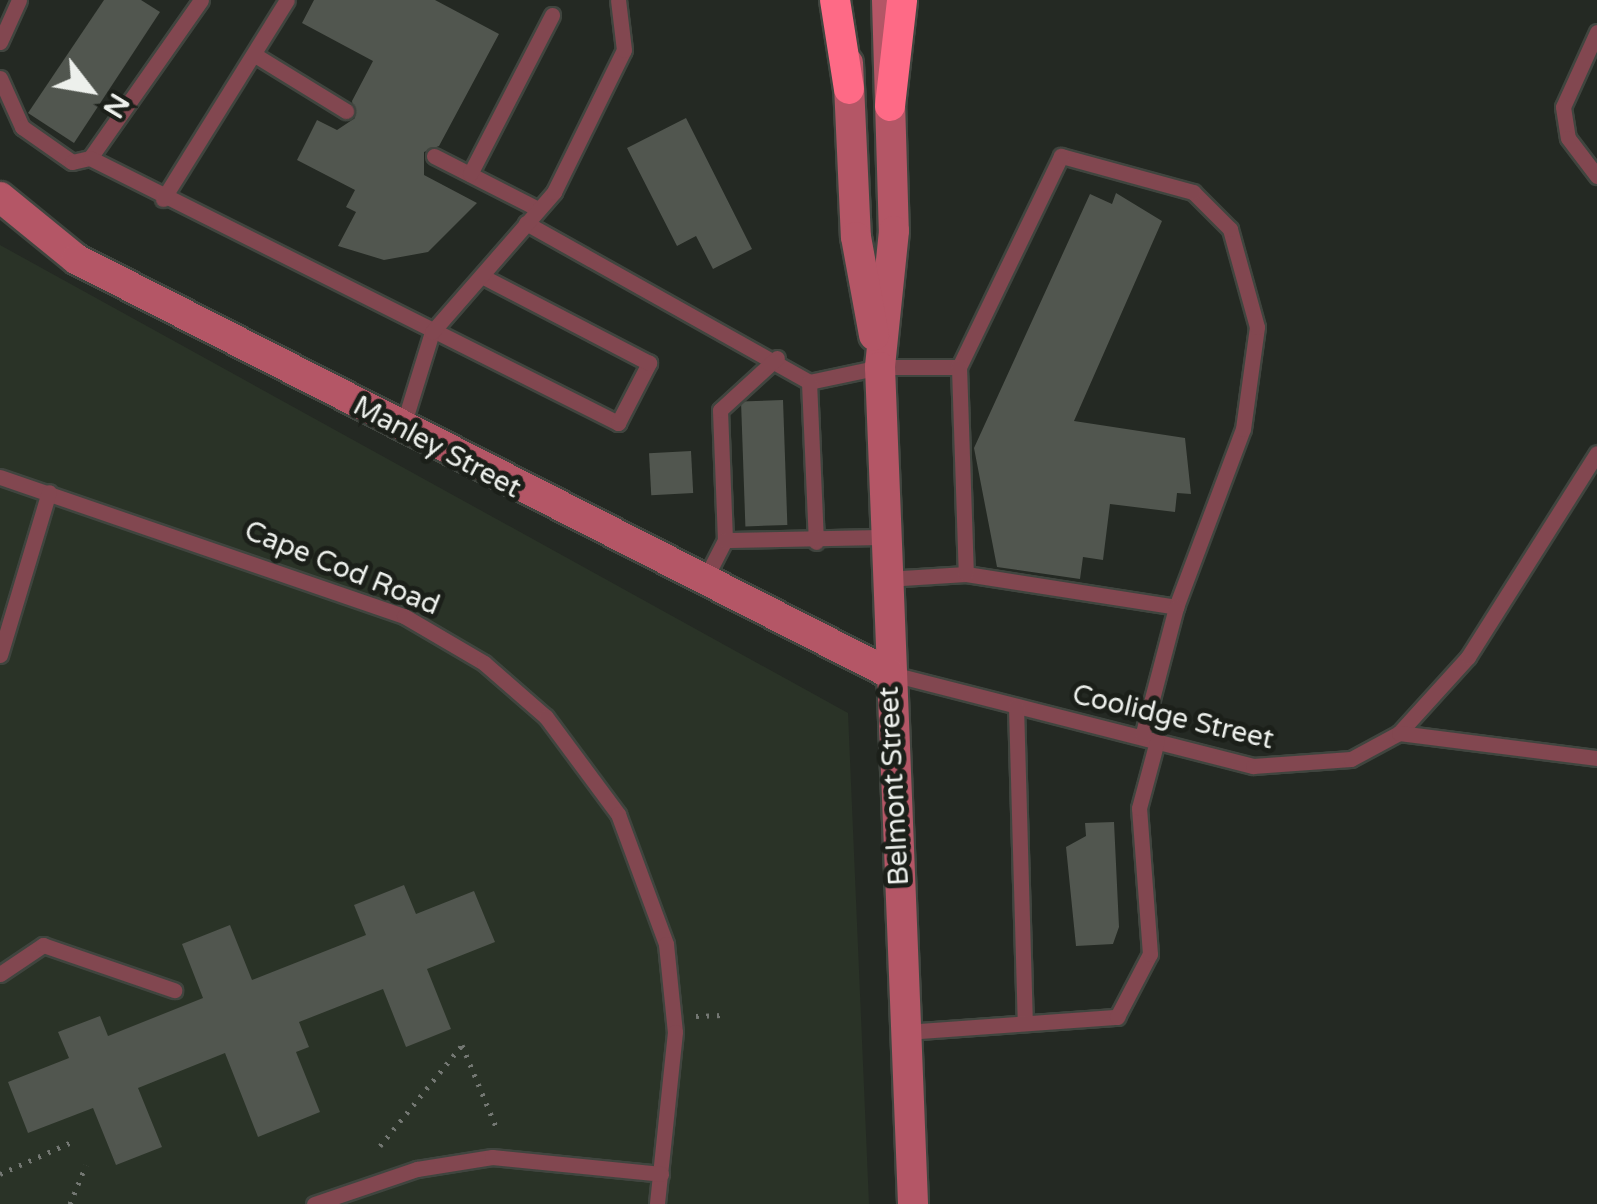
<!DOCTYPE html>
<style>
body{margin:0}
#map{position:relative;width:1597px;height:1204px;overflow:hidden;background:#242923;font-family:"Varela Round",sans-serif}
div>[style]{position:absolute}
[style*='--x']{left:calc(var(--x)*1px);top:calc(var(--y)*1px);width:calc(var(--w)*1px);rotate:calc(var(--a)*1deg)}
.built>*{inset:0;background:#2a3327}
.building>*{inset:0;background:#51564f;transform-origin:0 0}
.path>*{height:5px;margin-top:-2.5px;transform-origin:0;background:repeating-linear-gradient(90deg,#737772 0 2.5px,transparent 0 10.5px)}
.roads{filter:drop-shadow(2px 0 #40453f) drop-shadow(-2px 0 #40453f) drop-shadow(0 2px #40453f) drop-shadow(0 -2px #40453f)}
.lane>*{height:15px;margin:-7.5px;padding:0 7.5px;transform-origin:7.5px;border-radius:7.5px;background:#824750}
.secondary>*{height:30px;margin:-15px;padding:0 15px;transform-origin:15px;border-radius:15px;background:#b45666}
.highway>*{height:30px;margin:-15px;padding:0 15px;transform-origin:15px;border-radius:15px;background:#fe6a86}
span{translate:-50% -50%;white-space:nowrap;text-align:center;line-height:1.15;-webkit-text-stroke:10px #1b1f19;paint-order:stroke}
.street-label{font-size:28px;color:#edf0ec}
.north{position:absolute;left:40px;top:40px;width:100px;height:100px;-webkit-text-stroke:8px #1b1f19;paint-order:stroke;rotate:121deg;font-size:28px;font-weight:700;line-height:40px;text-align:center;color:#edf0ec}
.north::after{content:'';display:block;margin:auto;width:35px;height:45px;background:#edf0ec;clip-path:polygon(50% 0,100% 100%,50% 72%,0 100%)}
</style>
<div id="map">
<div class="built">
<i style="clip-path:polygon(0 245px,848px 713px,869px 1204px,0 1204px)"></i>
</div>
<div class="building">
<i style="clip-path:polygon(104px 0,141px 0,160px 12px,74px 143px,28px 113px)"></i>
<i style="clip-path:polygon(314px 0,435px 0,499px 34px,439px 146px,424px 152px,424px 175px,477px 203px,428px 252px,384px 260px,338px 246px,356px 212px,346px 207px,355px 190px,297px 160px,317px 120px,337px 130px,355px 118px,352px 101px,373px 61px,302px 23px)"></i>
<i style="clip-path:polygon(686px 118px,752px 249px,713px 269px,696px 236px,677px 246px,627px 148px)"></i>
<i style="clip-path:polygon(1116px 193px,1162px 221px,1074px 421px,1185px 438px,1191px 494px,1177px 493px,1175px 512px,1110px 504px,1103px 560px,1083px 557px,1080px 579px,997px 567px,974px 448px,1090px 194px,1112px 204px)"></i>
<i style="left:783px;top:400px;width:125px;height:42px;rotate:88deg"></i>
<i style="left:691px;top:451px;width:42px;height:42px;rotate:87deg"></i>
<i style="clip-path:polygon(1114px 822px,1119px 927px,1113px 944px,1076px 946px,1066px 847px,1086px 836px,1085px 823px)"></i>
<i style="clip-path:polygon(404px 885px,416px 914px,474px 891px,495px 942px,427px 969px,451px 1029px,406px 1047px,383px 989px,299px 1022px,309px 1047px,296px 1052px,320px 1112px,258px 1137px,225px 1053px,138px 1088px,162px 1147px,116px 1165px,93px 1108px,28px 1133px,8px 1082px,69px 1058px,58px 1032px,100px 1016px,108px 1036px,203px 998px,182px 944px,230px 925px,252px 980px,366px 935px,354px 905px)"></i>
</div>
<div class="path">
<i style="--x:696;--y:1016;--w:27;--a:-2"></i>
<i style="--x:380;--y:1146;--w:130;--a:-50.9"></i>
<i style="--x:462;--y:1045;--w:91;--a:67.4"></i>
<i style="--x:0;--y:1174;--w:83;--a:-24.1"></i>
<i style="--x:70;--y:1204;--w:42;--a:-67.7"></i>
</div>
<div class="roads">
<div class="lane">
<i style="--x:1597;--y:32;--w:82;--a:114.4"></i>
<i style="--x:1563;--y:107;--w:31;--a:81"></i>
<i style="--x:1568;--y:138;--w:48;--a:52.7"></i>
<i style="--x:0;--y:42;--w:46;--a:-65.7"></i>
<i style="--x:255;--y:55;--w:107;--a:31.6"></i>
<i style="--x:0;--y:78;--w:54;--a:65.8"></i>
<i style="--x:22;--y:127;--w:61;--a:35"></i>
<i style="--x:72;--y:162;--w:18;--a:-13"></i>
<i style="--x:90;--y:158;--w:193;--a:-54.9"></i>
<i style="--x:434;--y:156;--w:117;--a:27"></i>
<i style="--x:90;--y:158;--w:591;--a:26.65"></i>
<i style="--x:618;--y:423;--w:68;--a:-62.7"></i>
<i style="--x:649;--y:363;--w:184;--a:-152.5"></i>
<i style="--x:470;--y:174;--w:179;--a:-62.7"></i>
<i style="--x:163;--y:199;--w:234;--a:-58.1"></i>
<i style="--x:526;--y:223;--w:325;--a:29.3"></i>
<i style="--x:809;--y:382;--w:73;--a:-11.9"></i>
<i style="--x:880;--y:367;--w:79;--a:0"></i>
<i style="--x:809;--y:382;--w:160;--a:87.5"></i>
<i style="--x:402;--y:429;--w:102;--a:-72.8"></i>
<i style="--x:432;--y:332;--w:186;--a:-48.9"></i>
<i style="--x:554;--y:192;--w:158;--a:-63.8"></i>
<i style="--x:624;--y:50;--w:50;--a:-96.8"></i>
<i style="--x:0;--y:477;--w:427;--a:19"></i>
<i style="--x:404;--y:616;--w:93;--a:30.4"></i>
<i style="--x:484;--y:663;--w:82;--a:41.1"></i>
<i style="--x:546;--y:717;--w:121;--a:53.4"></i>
<i style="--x:618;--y:814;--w:139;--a:69.7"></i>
<i style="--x:666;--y:944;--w:88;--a:84.2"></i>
<i style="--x:675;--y:1032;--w:173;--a:96"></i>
<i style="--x:725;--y:540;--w:130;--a:-92.2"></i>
<i style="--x:720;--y:410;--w:77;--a:-42.4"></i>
<i style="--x:886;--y:579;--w:80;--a:-3.6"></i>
<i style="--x:966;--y:574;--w:213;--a:8.9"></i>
<i style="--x:1176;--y:607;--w:190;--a:-69.4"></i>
<i style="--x:1243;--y:429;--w:103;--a:-82.2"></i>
<i style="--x:1257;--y:327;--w:102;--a:-105.4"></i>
<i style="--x:1230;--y:229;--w:52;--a:-135"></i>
<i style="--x:1193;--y:192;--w:137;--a:-164.7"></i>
<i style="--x:1061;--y:156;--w:234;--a:115.8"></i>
<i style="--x:959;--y:367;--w:207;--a:88.1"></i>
<i style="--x:704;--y:581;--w:46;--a:-62.9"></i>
<i style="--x:725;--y:540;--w:160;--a:-1.1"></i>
<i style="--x:0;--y:655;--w:170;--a:-73.3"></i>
<i style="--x:892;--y:674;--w:373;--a:14.3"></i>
<i style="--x:1253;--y:766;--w:98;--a:-4.1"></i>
<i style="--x:1351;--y:759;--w:55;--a:-28.4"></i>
<i style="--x:1399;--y:733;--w:103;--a:-47.8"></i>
<i style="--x:1468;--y:657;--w:241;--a:-57.7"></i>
<i style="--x:1016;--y:706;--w:314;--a:88.4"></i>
<i style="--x:1399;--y:733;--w:200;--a:7.2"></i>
<i style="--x:1142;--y:737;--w:134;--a:-75.3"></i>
<i style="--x:0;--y:974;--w:52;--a:-34"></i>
<i style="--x:43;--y:945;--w:139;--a:19"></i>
<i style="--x:906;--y:1032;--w:212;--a:-4.1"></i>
<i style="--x:1117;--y:1017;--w:71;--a:-62.4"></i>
<i style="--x:1150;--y:954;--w:146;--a:-94.3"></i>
<i style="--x:1139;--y:808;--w:69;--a:-75"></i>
<i style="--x:314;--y:1204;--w:109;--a:-18.8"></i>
<i style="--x:417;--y:1169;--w:76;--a:-9.1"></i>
<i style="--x:492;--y:1157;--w:170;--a:5.7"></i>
</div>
<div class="secondary">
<i style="--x:887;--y:0;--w:231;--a:88.3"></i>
<i style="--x:894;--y:231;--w:137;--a:95.9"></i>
<i style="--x:880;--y:367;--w:838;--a:87.74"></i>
<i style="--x:848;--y:63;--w:174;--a:87.4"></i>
<i style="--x:856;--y:237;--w:100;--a:79.6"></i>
<i style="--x:0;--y:197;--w:98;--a:39.2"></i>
<i style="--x:76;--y:259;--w:912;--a:26.99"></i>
</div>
<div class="highway">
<i style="--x:835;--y:0;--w:90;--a:81.1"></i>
<i style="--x:890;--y:106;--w:107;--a:-83.5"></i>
</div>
</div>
<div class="street-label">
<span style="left:437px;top:447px;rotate:28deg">Manley Street</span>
<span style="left:342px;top:568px;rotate:22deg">Cape Cod Road</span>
<span style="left:1173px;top:717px;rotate:13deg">Coolidge Street</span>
<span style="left:894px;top:786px;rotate:-93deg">Belmont Street</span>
</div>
<div class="north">N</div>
</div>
